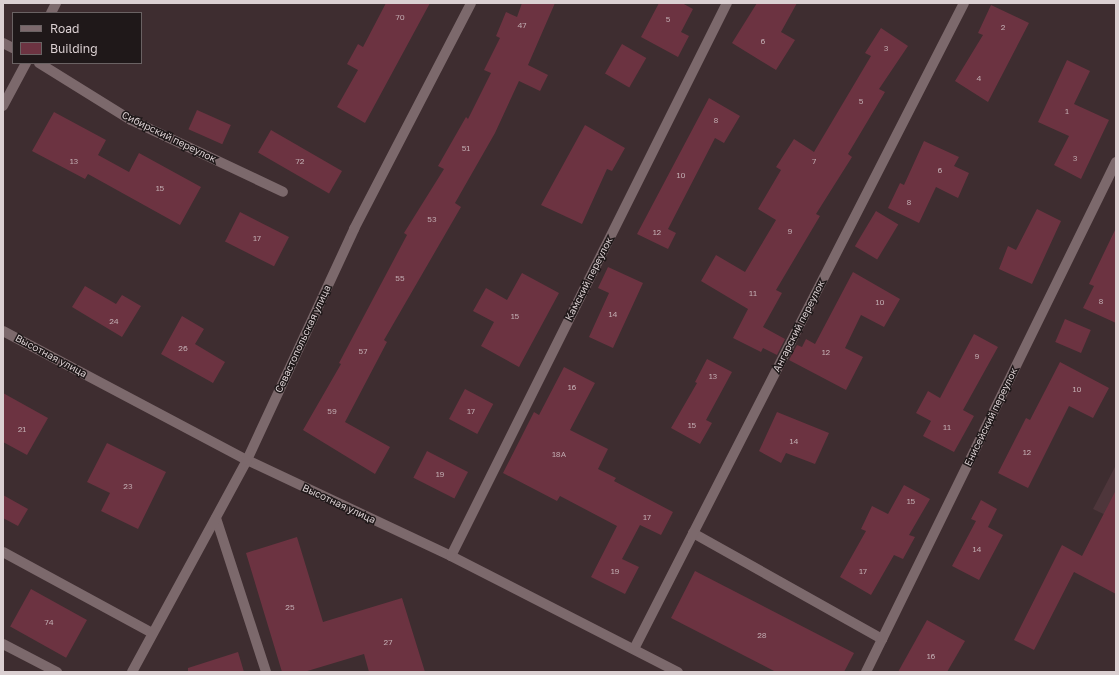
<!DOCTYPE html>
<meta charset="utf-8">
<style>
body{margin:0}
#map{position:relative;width:1119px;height:675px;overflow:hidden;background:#3e2d30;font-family:"Golos Text",sans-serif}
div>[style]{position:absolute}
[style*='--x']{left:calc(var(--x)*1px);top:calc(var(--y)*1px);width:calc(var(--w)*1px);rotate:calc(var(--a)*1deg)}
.built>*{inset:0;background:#4e363b}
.building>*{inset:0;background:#6c3341;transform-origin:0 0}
.minor>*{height:10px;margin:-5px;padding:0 5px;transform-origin:5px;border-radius:5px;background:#7c696c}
span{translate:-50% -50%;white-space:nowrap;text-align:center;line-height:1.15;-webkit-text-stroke:3px #1f1819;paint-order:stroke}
.number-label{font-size:8px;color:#bfa9ae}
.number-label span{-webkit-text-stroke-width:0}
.street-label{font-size:10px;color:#dbd0d2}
.frame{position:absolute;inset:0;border:4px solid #dbd0d2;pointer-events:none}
.legend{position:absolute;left:12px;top:12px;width:130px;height:52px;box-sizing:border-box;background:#1f1819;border:1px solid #6a6263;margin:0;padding:5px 7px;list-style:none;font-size:12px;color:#dbd0d2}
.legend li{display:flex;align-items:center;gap:8px;height:20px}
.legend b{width:20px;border:1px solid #6a6263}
</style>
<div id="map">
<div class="built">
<i style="clip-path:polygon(1116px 465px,1116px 520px,1093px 509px)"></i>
</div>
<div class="building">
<i style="clip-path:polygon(386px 3px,430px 3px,365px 123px,337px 107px,358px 70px,347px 64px,358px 44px,363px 47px)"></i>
<i style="clip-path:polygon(522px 3px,555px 3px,528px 65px,548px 75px,540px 91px,519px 81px,495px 133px,455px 203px,461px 207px,384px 340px,387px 342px,345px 422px,390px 447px,375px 474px,303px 430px,341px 364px,339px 363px,407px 235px,404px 233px,444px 169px,438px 166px,466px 117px,468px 119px,491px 73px,484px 70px,500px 38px,496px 36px,506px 12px,517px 17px)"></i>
<i style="clip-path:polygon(659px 3px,682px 3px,693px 9px,681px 32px,689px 36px,678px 57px,641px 37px)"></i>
<i style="clip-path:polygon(757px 3px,797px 3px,781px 32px,795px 40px,776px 70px,732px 43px)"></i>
<i style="clip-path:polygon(991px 5px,1029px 23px,988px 102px,955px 81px,983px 35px,978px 33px)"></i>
<i style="clip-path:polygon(881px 28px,908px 46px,879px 89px,885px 92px,848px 154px,852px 157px,816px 214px,820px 216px,776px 290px,782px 293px,763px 327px,785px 339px,777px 355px,763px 348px,761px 352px,733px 338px,748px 309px,701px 281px,716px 255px,745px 272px,776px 220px,758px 209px,781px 170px,776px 167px,794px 139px,814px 152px,871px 56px,865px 53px)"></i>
<i style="left:622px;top:44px;width:28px;height:34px;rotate:30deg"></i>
<i style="clip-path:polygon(1067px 60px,1090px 71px,1074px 104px,1109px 120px,1081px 179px,1054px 165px,1069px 136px,1038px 122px)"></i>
<i style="clip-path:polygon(709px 98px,740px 116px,724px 143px,715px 138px,668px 229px,676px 233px,668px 249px,637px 234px)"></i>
<i style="left:197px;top:110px;width:37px;height:21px;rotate:24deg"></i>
<i style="clip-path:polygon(54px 112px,106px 140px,98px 155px,129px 172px,139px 153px,201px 187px,180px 225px,88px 174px,85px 179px,32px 151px)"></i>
<i style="clip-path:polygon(585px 125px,625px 148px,612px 171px,607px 169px,582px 224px,541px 205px)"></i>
<i style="left:271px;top:130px;width:82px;height:26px;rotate:30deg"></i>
<i style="clip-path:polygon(924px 141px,959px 157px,954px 166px,969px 173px,958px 198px,936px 187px,919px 223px,888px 208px,900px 183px,904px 185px)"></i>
<i style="clip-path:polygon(1037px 209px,1061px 221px,1032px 284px,999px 269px,1008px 246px,1016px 250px)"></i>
<i style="left:876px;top:211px;width:26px;height:41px;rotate:31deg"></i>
<i style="left:240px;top:212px;width:55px;height:33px;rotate:27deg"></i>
<i style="clip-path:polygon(1116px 228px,1116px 323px,1083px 308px,1094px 286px,1089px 284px)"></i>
<i style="clip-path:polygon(608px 267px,643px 283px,613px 348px,589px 337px,609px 293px,598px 288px)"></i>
<i style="clip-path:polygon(853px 272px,900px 299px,884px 327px,861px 315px,845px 348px,863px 357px,846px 390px,789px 360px,797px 345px,802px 347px,806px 339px,815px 344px)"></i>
<i style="clip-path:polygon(522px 273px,559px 293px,519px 367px,481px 346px,494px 322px,473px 311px,486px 288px,507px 300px)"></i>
<i style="clip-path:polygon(85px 286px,116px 304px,122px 295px,141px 306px,122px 337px,72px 307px)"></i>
<i style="clip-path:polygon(182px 316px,204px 329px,195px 344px,225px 362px,213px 383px,161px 354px)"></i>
<i style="left:1065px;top:319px;width:28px;height:25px;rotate:23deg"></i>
<i style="clip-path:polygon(974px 334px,998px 347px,963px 410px,974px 416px,954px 452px,923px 436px,931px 421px,916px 413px,928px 391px,940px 398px)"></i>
<i style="clip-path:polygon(707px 359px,732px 372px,706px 420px,712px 423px,700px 444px,671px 428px,697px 383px,695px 382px)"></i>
<i style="clip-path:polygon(1060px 362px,1109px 388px,1093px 418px,1069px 406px,1028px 488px,998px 473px,1026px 418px,1030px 420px)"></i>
<i style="clip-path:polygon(564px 367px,595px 383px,570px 430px,608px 449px,598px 469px,616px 478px,614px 481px,673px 512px,661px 535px,640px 525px,622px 559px,639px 567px,625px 594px,591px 577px,617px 526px,560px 496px,557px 501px,503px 473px,534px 412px,539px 415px)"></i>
<i style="left:465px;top:389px;width:32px;height:34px;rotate:28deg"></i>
<i style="clip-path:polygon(3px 393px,48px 418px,27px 455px,3px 442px)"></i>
<i style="clip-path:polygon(777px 412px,829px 433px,815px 464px,786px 453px,781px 463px,759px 451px)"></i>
<i style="clip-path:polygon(107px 443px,166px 472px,138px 529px,101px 511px,110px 493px,87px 482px)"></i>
<i style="left:427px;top:451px;width:46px;height:30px;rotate:27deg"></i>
<i style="clip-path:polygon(904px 485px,930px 499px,909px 535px,915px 537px,903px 559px,894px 555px,871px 595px,840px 577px,866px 531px,861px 529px,872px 506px,888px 514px)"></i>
<i style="clip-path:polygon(1116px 490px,1116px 594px,1074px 572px,1034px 650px,1014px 640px,1062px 545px,1082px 556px)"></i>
<i style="clip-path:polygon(3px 495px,28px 509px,18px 526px,3px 518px)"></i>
<i style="clip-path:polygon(981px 500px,997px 509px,988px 527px,1003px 535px,979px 580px,952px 566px,976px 521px,971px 519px)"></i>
<i style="clip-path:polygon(297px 537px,323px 622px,402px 598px,425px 672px,369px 672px,364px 654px,304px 672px,282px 672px,246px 553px)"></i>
<i style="clip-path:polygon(695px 571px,854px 653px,844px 672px,776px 672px,671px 618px)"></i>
<i style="left:31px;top:589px;width:64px;height:43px;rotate:29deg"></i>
<i style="clip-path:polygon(927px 620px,965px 641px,947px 672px,898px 672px)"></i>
<i style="clip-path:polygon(238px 652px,244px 672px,188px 672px,188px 668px)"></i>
</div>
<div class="minor">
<i style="--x:51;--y:13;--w:11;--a:-63"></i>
<i style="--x:3;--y:43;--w:11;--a:27"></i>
<i style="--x:39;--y:63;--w:108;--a:31.8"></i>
<i style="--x:131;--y:120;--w:168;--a:25.3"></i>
<i style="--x:3;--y:106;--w:49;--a:-61.9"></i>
<i style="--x:3;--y:331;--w:276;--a:27.9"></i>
<i style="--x:247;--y:460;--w:225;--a:25.2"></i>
<i style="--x:451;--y:556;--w:255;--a:27.1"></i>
<i style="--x:216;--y:518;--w:162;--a:72"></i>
<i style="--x:693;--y:533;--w:217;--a:29.3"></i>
<i style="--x:3;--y:552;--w:170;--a:28.5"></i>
<i style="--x:451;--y:556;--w:618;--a:-63.48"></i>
<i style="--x:3;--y:644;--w:61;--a:27.4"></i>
<i style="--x:634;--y:649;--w:725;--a:-62.94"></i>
<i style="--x:132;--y:672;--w:241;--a:-61.5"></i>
<i style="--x:247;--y:460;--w:255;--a:-65.1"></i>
<i style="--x:354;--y:229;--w:254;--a:-62.6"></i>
<i style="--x:866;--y:672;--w:568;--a:-63.89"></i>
</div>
<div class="number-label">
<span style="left:400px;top:18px">70</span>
<span style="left:668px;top:20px">5</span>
<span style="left:522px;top:26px">47</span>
<span style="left:1003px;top:28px">2</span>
<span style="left:763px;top:42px">6</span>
<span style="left:886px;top:49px">3</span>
<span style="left:979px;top:79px">4</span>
<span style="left:861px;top:102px">5</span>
<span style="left:1067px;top:112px">1</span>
<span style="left:716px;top:121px">8</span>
<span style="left:466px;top:149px">51</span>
<span style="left:1075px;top:159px">3</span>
<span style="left:74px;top:162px">13</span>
<span style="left:300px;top:162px">72</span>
<span style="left:814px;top:162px">7</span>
<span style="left:940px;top:171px">6</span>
<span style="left:681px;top:176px">10</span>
<span style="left:160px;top:189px">15</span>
<span style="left:909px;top:203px">8</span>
<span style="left:432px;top:220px">53</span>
<span style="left:790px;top:232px">9</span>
<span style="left:657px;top:233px">12</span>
<span style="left:257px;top:239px">17</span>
<span style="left:400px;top:279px">55</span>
<span style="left:753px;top:294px">11</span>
<span style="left:1101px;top:302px">8</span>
<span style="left:880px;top:303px">10</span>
<span style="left:613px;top:315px">14</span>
<span style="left:515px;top:317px">15</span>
<span style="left:114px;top:322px">24</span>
<span style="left:183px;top:349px">26</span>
<span style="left:363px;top:352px">57</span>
<span style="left:826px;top:353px">12</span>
<span style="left:977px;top:357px">9</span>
<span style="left:713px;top:377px">13</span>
<span style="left:572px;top:388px">16</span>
<span style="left:1077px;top:390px">10</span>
<span style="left:332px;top:412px">59</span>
<span style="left:471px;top:412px">17</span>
<span style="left:692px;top:426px">15</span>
<span style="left:947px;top:428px">11</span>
<span style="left:22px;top:430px">21</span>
<span style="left:794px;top:442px">14</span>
<span style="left:1027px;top:453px">12</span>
<span style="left:559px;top:455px">18А</span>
<span style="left:440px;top:475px">19</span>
<span style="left:128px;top:487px">23</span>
<span style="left:911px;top:502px">15</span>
<span style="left:647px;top:518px">17</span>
<span style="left:977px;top:550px">14</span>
<span style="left:615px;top:572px">19</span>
<span style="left:863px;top:572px">17</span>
<span style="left:290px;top:608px">25</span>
<span style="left:49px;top:623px">74</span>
<span style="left:762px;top:636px">28</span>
<span style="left:388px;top:643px">27</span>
<span style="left:931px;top:657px">16</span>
</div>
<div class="street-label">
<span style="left:169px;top:137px;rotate:26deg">Сибирский переулок</span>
<span style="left:589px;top:279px;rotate:-63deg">Камский переулок</span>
<span style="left:799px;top:326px;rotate:-63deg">Ангарский переулок</span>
<span style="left:303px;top:339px;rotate:-65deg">Севастопольская улица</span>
<span style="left:51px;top:356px;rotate:28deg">Высотная улица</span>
<span style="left:991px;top:417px;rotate:-64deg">Енисейский переулок</span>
<span style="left:339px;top:504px;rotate:25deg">Высотная улица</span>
</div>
<div class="frame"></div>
<ul class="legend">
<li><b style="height:5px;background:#7c696c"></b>Road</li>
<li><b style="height:11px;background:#6c3341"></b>Building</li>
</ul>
</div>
